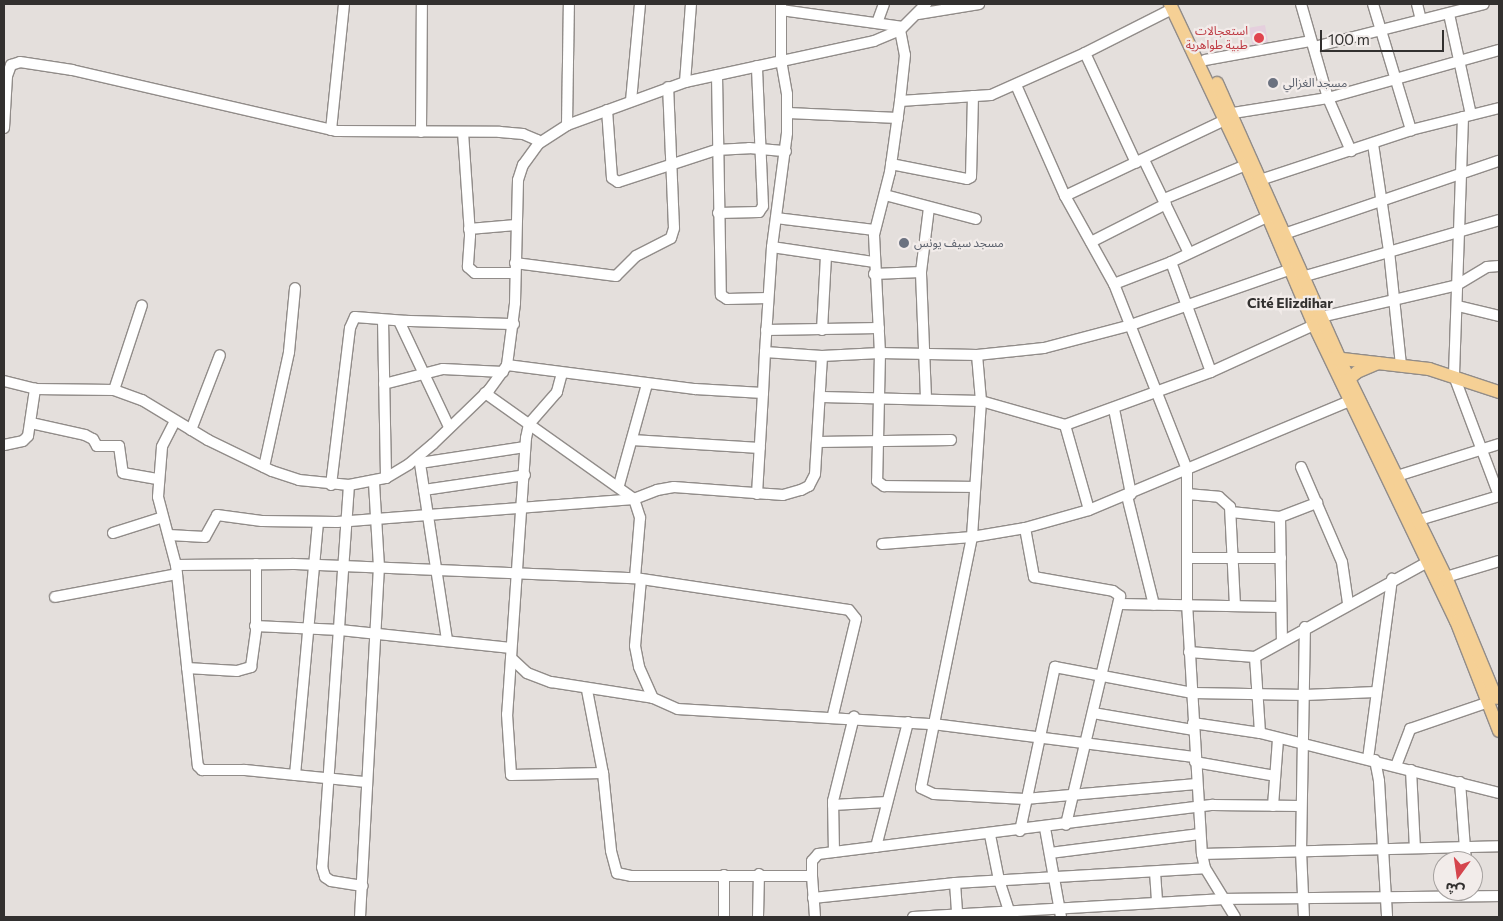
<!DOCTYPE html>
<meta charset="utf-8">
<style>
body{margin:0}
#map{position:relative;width:1503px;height:921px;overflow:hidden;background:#e4dfdc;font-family:Commissioner,"Noto Sans Arabic",sans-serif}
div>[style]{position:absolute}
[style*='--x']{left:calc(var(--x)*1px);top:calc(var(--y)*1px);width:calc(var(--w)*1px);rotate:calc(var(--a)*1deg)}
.medical>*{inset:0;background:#e5cfdd;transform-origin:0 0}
.roads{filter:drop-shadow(1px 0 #918c89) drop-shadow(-1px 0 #918c89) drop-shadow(0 1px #918c89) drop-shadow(0 -1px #918c89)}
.minor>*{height:10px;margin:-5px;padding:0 5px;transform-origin:5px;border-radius:5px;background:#fff}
.major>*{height:12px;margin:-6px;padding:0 6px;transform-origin:6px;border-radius:6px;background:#f5d095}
.dots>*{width:14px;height:14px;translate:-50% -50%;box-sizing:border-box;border:2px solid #f2ecea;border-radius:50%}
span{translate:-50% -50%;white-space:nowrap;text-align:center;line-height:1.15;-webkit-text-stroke:4.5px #f2ecea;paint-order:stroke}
.health-label{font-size:12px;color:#be3a42}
.right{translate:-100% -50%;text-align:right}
.worship-label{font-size:12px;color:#5b616d}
.left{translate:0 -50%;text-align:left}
.neighbourhood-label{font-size:14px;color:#32302f;font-weight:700}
.frame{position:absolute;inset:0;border:5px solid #32302f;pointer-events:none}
.north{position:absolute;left:1433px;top:851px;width:50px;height:50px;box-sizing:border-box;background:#f2ecea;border:1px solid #a5a19f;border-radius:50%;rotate:194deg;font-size:14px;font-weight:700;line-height:20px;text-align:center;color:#32302f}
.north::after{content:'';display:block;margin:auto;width:18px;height:22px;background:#d5454d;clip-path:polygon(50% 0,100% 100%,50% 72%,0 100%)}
.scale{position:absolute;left:1320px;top:30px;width:124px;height:22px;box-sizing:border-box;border:2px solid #32302f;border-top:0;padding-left:6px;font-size:15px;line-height:18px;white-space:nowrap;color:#32302f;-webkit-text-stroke:4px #f2ecea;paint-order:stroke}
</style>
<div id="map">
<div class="medical">
<i style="left:1265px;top:25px;width:22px;height:16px;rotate:80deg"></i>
</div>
<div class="roads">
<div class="minor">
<i style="--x:1301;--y:4;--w:98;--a:74"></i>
<i style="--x:1328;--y:98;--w:58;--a:66.5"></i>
<i style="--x:1373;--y:4;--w:132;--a:73.2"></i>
<i style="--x:1417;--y:4;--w:16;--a:76"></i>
<i style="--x:781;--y:10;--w:123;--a:7.9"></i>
<i style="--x:918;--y:14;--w:62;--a:-9.3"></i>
<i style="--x:1449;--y:14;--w:103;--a:77.7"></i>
<i style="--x:877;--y:23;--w:20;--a:-70"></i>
<i style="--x:900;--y:30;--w:25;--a:79"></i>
<i style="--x:905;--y:55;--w:46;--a:96.2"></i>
<i style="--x:900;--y:101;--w:72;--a:98"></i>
<i style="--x:890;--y:172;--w:65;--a:104.3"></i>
<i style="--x:874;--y:235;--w:118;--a:87.1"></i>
<i style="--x:880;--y:353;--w:128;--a:91.3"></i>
<i style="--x:877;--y:481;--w:9;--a:36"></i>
<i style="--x:884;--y:486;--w:91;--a:0.6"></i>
<i style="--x:1314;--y:47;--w:175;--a:-14.2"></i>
<i style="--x:1085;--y:53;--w:121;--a:65.1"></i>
<i style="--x:1205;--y:60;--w:108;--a:-10.2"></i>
<i style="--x:717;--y:75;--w:220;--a:89"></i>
<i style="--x:721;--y:295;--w:7;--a:34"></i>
<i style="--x:727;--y:299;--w:41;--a:-1.4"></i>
<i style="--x:685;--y:82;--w:78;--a:-85.6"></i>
<i style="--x:1016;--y:85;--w:121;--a:66.2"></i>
<i style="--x:1065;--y:196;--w:101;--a:60.9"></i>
<i style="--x:1114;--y:284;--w:199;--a:68.5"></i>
<i style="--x:1187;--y:469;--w:134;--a:90"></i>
<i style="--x:1187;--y:603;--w:251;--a:86.6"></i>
<i style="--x:1202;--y:854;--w:14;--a:78"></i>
<i style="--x:1205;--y:868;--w:57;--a:58.5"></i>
<i style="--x:631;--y:101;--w:97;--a:-84.7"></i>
<i style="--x:900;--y:101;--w:91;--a:-3.8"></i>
<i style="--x:991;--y:95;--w:103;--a:-24.1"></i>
<i style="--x:1085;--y:53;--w:97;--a:-26.8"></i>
<i style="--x:607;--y:110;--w:68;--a:85.8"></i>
<i style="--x:612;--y:178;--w:7;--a:34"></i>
<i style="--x:618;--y:182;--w:103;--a:-18.1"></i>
<i style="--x:716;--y:150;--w:33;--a:-3"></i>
<i style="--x:749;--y:148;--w:37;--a:5"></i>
<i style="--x:788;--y:113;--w:110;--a:2.6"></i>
<i style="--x:1233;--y:113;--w:96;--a:-9"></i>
<i style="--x:1328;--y:98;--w:178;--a:-15.7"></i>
<i style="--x:1463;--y:117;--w:259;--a:92"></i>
<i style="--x:1454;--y:376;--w:128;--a:69.4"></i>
<i style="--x:567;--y:125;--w:121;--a:-89.1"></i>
<i style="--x:4;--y:128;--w:52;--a:-86.7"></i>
<i style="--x:7;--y:76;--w:12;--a:-70"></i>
<i style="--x:11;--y:65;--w:9;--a:-18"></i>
<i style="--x:20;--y:62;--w:53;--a:8.7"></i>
<i style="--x:72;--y:70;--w:271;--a:13"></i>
<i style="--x:336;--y:131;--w:164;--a:0.3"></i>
<i style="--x:500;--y:132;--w:23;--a:5"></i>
<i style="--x:523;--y:134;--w:15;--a:23"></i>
<i style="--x:537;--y:140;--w:4;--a:76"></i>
<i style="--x:331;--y:130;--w:127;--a:-84.1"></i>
<i style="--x:421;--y:132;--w:128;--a:-89.6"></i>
<i style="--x:463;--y:132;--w:104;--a:86.1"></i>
<i style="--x:470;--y:236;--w:31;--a:94"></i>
<i style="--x:468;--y:267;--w:9;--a:41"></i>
<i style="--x:475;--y:273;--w:40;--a:0"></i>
<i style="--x:1373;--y:144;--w:108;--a:81.5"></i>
<i style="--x:1389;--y:251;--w:116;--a:84"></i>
<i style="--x:1144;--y:160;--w:103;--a:64.2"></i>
<i style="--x:891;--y:164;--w:77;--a:11.2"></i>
<i style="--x:967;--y:179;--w:4;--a:-27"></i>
<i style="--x:971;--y:177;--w:81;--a:-88.6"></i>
<i style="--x:1254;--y:182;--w:165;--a:-18.3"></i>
<i style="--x:1411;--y:130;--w:91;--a:-14"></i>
<i style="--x:885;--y:195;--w:94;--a:14.8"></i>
<i style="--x:1065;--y:196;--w:177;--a:-25.4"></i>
<i style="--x:1164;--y:199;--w:89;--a:-22.5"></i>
<i style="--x:718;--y:213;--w:41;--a:-1.4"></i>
<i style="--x:759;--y:212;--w:7;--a:-56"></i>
<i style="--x:763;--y:206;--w:140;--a:-92.5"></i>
<i style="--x:776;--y:218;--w:99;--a:7"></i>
<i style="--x:469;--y:229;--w:47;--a:-4.9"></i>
<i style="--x:1284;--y:234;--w:227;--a:-18.8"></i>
<i style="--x:1091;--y:242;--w:84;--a:-26.9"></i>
<i style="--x:772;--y:247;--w:102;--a:8.4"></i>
<i style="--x:1171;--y:262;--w:117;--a:70"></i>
<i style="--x:515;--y:263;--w:102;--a:7.3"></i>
<i style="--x:616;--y:276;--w:28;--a:-45"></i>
<i style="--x:636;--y:256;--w:39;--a:-27"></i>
<i style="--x:671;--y:238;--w:10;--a:-73"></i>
<i style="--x:674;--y:228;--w:141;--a:-92.4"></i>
<i style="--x:874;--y:274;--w:47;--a:-2.4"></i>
<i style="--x:1302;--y:277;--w:205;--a:-16.1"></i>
<i style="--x:1114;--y:284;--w:61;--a:-21.1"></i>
<i style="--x:1171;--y:262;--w:106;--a:-25.1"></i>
<i style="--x:1458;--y:306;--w:42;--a:13.7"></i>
<i style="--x:1321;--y:317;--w:140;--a:-13.2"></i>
<i style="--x:1457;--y:285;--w:35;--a:-31"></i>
<i style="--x:1487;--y:267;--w:12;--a:-5"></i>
<i style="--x:383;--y:320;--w:158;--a:88.9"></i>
<i style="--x:399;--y:321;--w:117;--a:64.7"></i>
<i style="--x:766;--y:330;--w:113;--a:-1"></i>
<i style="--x:822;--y:330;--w:75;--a:-86.9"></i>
<i style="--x:765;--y:352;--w:105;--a:-86.2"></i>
<i style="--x:772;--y:247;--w:115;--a:-82.5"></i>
<i style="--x:787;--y:133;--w:39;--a:-90"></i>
<i style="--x:787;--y:94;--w:34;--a:-100"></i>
<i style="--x:781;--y:61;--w:57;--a:-90"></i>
<i style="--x:977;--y:355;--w:46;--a:85"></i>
<i style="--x:981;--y:401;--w:87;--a:15.9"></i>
<i style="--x:1065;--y:425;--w:155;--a:-20"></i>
<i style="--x:1211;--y:372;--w:113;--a:-24.5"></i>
<i style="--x:507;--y:365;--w:190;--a:7.3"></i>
<i style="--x:695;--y:389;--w:68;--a:3.4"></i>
<i style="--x:763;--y:393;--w:41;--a:-87.2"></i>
<i style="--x:765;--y:352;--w:57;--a:4"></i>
<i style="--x:822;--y:356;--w:58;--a:-3"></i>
<i style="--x:880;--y:353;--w:97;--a:1.2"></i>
<i style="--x:977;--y:355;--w:67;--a:-6"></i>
<i style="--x:1044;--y:348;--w:87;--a:-14.7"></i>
<i style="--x:1128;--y:326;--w:170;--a:-19.2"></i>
<i style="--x:562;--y:373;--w:20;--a:105"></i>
<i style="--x:557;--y:392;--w:43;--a:131.2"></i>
<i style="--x:529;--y:424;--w:14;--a:102"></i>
<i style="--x:526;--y:438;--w:277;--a:93.9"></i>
<i style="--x:507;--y:714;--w:61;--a:86.2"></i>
<i style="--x:511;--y:775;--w:92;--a:-1.2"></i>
<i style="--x:603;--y:773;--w:78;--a:84.1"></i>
<i style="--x:611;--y:851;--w:23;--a:75"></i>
<i style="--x:617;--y:873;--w:14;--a:12"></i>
<i style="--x:631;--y:876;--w:181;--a:0"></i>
<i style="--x:812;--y:876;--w:41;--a:85.8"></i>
<i style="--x:4;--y:381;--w:32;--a:14"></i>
<i style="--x:35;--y:389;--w:79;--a:0.7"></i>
<i style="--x:114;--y:390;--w:30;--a:20"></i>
<i style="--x:142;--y:400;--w:77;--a:31.2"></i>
<i style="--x:208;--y:440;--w:71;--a:25.8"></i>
<i style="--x:272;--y:471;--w:28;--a:18"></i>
<i style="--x:299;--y:480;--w:50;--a:5.7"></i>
<i style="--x:349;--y:485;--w:38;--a:-11"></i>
<i style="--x:386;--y:478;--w:27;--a:-31"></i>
<i style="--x:409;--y:464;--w:31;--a:-40"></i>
<i style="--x:433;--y:444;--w:78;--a:-44"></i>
<i style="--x:489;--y:390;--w:31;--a:-54"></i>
<i style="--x:507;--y:365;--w:63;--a:-82.6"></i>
<i style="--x:515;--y:303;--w:123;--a:-88.6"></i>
<i style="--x:518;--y:180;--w:16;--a:-72"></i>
<i style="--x:523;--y:165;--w:26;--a:-54"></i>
<i style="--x:538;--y:144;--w:35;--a:-33"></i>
<i style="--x:567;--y:125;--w:126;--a:-20"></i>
<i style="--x:685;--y:82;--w:193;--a:-12.2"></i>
<i style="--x:874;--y:41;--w:28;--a:-23"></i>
<i style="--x:900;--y:30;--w:37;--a:-45"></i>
<i style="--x:384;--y:384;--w:61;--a:-14.3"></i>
<i style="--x:443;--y:369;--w:60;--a:2.9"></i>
<i style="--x:114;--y:390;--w:89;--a:-71.8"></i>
<i style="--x:485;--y:393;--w:183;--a:35.4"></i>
<i style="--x:634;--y:499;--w:20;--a:72"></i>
<i style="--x:640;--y:518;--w:60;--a:94.8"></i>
<i style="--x:822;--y:397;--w:159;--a:1.4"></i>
<i style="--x:981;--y:401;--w:136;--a:93.8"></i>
<i style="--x:972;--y:537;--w:256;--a:101.5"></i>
<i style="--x:921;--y:788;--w:14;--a:25"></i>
<i style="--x:934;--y:794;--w:91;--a:3.1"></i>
<i style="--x:1025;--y:799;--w:172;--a:-5"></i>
<i style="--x:926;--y:398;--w:126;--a:-92.3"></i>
<i style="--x:921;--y:272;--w:64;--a:-82.9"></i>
<i style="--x:1114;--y:409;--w:87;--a:78.7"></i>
<i style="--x:175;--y:421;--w:29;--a:117"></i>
<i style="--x:162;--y:447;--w:50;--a:94.6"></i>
<i style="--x:158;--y:497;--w:70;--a:75.2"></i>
<i style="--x:176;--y:565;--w:202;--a:83.8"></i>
<i style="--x:198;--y:766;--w:6;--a:45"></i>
<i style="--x:202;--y:770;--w:43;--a:0"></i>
<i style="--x:245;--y:770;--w:122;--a:5.7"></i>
<i style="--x:31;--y:423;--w:55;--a:12.5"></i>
<i style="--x:85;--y:435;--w:9;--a:27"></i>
<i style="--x:93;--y:439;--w:8;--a:60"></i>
<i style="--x:97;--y:446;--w:22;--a:0"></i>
<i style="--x:119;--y:446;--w:27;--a:82"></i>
<i style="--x:123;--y:473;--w:36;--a:10"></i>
<i style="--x:1065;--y:425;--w:88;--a:74.2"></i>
<i style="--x:191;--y:430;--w:80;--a:-68.9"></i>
<i style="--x:632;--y:440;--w:128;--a:3.6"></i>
<i style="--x:818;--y:442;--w:133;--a:-0.9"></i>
<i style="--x:4;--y:445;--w:19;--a:-12"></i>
<i style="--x:23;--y:441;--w:7;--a:-45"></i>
<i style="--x:28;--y:436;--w:48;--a:-81.5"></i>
<i style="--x:419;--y:457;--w:186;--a:81.3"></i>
<i style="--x:420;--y:463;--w:106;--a:-8.7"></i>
<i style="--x:264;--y:467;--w:118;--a:-77.7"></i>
<i style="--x:289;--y:352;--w:64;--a:-84.6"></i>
<i style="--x:1301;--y:467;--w:103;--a:66.7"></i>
<i style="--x:1342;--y:562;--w:41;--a:81.7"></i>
<i style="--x:1397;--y:476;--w:107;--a:-17.4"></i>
<i style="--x:331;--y:485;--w:158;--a:-83.1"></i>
<i style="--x:350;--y:328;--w:12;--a:-66"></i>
<i style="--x:355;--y:317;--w:52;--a:4.4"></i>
<i style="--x:407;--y:321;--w:107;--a:1.6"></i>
<i style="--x:349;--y:485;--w:383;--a:94"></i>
<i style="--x:322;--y:867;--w:10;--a:73"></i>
<i style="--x:325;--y:877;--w:7;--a:34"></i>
<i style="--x:331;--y:881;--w:32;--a:9"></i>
<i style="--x:619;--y:485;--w:105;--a:-74.5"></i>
<i style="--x:424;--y:490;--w:102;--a:-8.4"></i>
<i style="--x:757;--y:494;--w:101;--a:-86.6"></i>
<i style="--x:1187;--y:494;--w:32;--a:5"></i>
<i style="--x:1219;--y:497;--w:15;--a:42"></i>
<i style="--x:1230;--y:507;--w:99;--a:87.1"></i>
<i style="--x:1127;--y:496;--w:112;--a:76.1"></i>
<i style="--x:1231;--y:512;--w:49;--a:5.8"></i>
<i style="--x:1280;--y:517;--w:123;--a:89.1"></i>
<i style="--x:1280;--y:517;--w:40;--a:-21"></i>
<i style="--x:1419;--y:520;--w:84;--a:-16.7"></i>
<i style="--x:1025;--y:528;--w:50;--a:79.6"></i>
<i style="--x:1034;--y:577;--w:80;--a:10"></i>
<i style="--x:1113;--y:591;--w:9;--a:36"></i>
<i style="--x:1120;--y:596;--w:235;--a:103.3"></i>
<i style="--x:113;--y:533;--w:52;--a:-17.7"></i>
<i style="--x:169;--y:535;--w:36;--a:3"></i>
<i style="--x:205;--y:537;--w:25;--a:-61"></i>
<i style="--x:217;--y:515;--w:45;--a:7.6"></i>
<i style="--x:262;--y:521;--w:75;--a:0.8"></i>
<i style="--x:337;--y:522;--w:298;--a:-4.4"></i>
<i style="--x:634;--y:499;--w:25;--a:-21"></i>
<i style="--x:657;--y:490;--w:17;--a:-10"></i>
<i style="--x:674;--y:487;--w:109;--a:4.2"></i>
<i style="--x:783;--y:495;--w:19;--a:-16"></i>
<i style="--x:801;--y:490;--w:9;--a:-27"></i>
<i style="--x:809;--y:486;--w:13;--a:-63"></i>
<i style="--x:815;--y:474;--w:118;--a:-86.6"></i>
<i style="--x:882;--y:544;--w:90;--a:-4.4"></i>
<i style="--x:972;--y:537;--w:54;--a:-9.6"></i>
<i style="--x:1025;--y:528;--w:66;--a:-15.7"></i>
<i style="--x:1089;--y:510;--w:283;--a:-22.7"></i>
<i style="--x:1187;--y:558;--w:94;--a:0"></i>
<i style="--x:176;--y:565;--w:118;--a:-0.5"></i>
<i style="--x:294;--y:564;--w:341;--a:2.4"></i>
<i style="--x:635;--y:578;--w:216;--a:8.5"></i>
<i style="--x:849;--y:610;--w:11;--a:52"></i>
<i style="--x:856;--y:619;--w:99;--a:103.5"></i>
<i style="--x:1446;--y:577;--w:55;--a:-16.8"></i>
<i style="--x:641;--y:579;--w:67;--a:95.1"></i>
<i style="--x:635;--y:646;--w:21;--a:79"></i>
<i style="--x:639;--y:667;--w:34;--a:66"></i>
<i style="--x:653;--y:698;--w:27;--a:24"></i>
<i style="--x:678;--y:709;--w:255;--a:3.4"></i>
<i style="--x:933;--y:724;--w:263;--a:7.2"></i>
<i style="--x:55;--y:597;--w:124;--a:-10.7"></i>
<i style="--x:1119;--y:604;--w:162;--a:1.1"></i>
<i style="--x:255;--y:626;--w:85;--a:2.7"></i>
<i style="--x:340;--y:630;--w:172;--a:6"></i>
<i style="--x:1189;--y:652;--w:66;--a:4.3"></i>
<i style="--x:1255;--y:657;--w:203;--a:-28.8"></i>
<i style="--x:1255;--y:657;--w:76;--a:86.2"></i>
<i style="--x:1260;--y:733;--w:246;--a:14.1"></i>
<i style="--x:511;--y:658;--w:22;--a:43"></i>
<i style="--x:527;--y:673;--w:26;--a:21"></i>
<i style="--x:551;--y:682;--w:103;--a:8.9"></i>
<i style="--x:187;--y:668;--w:50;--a:3.4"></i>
<i style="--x:237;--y:671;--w:15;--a:-16"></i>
<i style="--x:251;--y:667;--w:37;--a:-82"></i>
<i style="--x:256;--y:630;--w:66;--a:-90"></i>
<i style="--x:587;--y:690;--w:85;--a:79.1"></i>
<i style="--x:1093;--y:713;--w:101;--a:9.6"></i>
<i style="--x:1193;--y:723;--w:68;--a:8.5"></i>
<i style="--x:1368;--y:759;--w:182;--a:-82.4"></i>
<i style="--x:1375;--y:760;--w:21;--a:79"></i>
<i style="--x:1379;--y:781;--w:136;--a:86.6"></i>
<i style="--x:1195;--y:762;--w:81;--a:9.9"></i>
<i style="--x:1396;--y:766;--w:40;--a:-69"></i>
<i style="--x:1410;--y:729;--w:83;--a:-18.9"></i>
<i style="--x:1411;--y:770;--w:78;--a:87.1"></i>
<i style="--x:295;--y:775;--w:254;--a:-84.8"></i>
<i style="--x:1460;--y:782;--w:79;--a:85.7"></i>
<i style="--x:833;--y:805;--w:54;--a:-3.2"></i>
<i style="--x:1273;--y:806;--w:67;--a:-85.7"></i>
<i style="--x:1045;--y:828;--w:90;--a:79.8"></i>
<i style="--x:1020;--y:831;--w:168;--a:-78"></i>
<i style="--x:1055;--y:667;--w:140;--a:10.7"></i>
<i style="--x:1193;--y:693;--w:112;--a:1"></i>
<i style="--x:1305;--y:695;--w:71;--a:-2.4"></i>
<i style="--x:990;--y:835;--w:46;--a:78.7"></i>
<i style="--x:999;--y:880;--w:39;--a:72"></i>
<i style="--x:876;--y:847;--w:129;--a:-75.6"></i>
<i style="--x:834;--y:852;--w:51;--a:-91.1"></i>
<i style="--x:833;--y:801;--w:87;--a:-76"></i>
<i style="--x:1050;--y:853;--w:151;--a:-7.2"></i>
<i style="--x:1202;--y:854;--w:297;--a:-1.5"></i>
<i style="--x:1155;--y:872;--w:30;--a:86"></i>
<i style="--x:812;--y:876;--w:15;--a:-90"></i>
<i style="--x:812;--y:861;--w:9;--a:-49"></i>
<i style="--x:818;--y:854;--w:398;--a:-7.1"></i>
<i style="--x:1213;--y:805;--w:88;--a:0.7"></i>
<i style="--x:955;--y:883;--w:31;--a:86"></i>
<i style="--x:813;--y:898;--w:143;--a:-6"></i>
<i style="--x:955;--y:883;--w:250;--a:-3.4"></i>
<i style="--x:360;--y:917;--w:351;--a:-86.9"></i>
<i style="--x:379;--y:567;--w:85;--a:-93.4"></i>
<i style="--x:724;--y:917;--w:42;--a:-90"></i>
<i style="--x:758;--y:917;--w:43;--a:-88.7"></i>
<i style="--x:913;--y:917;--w:312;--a:-3.3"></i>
<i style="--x:1224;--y:899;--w:275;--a:-0.6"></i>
<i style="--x:1304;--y:917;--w:65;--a:-92.6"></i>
<i style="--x:1301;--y:852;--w:225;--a:-89"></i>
</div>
<div class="major">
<i style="--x:1170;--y:4;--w:178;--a:64.7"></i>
<i style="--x:1246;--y:165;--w:174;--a:67"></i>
<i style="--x:1314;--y:325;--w:328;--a:64.4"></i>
<i style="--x:1456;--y:621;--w:118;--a:68.6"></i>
<i style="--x:1217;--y:83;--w:324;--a:66"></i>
<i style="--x:1349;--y:379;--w:220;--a:63.9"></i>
<i style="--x:1446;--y:577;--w:131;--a:67.5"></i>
<i style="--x:1334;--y:358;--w:96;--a:6.6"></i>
<i style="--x:1429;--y:369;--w:74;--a:18.2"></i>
<i style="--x:1344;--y:383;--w:17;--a:-40"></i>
<i style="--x:1357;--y:372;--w:23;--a:-23"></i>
</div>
</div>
<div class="dots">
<i style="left:1259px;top:38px;background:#e0444e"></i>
<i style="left:1273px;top:83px;background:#6b7280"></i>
<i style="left:904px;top:243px;background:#6b7280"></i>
</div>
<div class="health-label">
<span class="right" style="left:1248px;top:38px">استعجالات<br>طبية طواهرية</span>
</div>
<div class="worship-label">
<span class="left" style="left:1283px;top:83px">مسجد الغزالي</span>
<span class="left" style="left:914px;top:243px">مسجد سيف يونس</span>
</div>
<div class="neighbourhood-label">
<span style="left:1290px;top:303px">Cité Elizdihar</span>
</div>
<div class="frame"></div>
<div class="north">ش</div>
<div class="scale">100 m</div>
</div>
